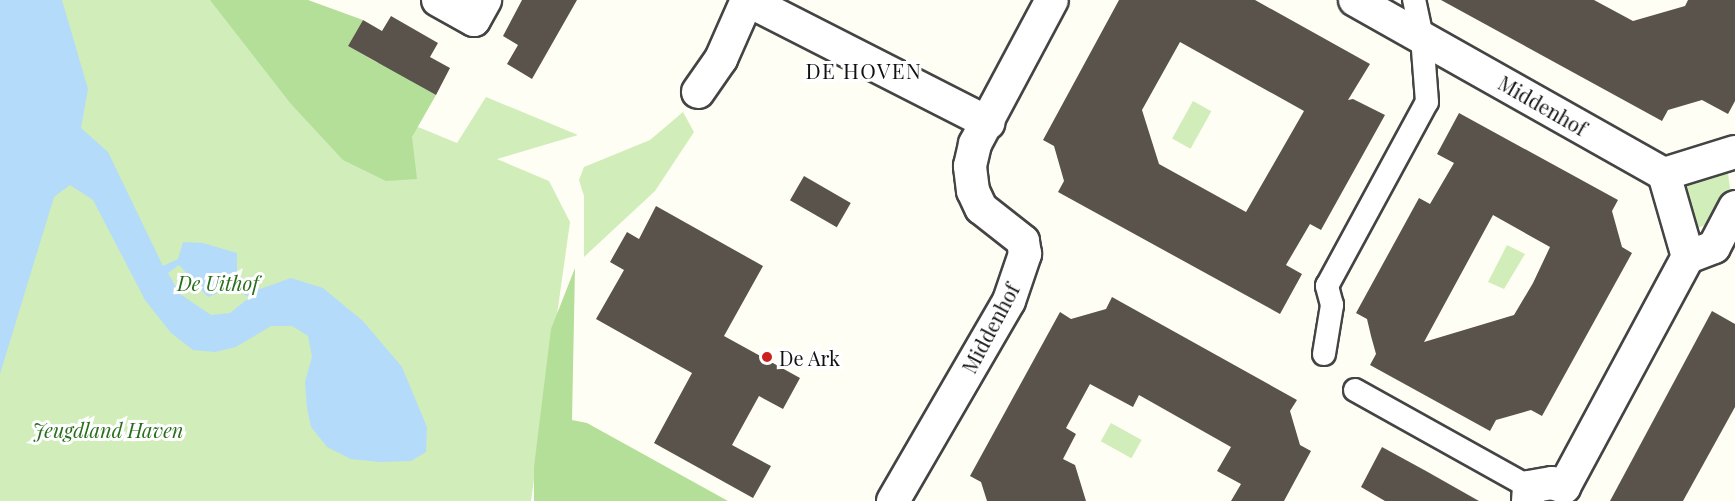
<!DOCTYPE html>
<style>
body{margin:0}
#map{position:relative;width:1735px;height:501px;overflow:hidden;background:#fffef4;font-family:"Playfair Display",serif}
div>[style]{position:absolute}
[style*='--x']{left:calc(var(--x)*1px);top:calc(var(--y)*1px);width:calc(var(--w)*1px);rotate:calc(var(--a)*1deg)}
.green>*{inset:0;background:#d1edba;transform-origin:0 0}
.forest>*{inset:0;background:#b3df98}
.water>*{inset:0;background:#b5dbfa}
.building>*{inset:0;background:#5a534c;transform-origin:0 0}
.roads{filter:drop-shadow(2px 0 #444) drop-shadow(-2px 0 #444) drop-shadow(0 2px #444) drop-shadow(0 -2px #444)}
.pedestrian>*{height:22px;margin:-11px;padding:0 11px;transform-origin:11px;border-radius:11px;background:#fff}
.minor>*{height:32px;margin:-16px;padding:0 16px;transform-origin:16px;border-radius:16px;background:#fff}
.dots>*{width:16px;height:16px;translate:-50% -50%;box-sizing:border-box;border:3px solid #fff;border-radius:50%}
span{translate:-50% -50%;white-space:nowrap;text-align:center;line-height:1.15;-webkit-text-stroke:6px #fff;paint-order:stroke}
.street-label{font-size:20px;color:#111}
.park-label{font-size:20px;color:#276e1b;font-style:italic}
.poi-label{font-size:20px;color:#111}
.left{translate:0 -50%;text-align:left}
.neighbourhood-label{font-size:21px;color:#111;letter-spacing:1.5px}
</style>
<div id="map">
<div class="green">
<i style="clip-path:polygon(0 0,216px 0,289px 74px,457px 143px,486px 97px,578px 135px,497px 159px,549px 181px,570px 222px,531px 501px,0 501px)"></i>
<i style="left:1193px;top:101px;width:21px;height:43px;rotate:29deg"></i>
<i style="clip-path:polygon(683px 112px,694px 132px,655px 191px,584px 257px,584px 196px,579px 180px,584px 167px,650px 140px)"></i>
<i style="clip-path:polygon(1721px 171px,1728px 174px,1730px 188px,1712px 223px,1694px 229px,1679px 181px)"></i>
<i style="clip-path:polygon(1507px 245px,1525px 254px,1504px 289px,1488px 282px)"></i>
<i style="left:1111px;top:423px;width:35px;height:21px;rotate:29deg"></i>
</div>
<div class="forest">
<i style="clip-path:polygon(210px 0,308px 0,363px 20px,348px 46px,376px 62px,415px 73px,411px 81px,436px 95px,412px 137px,417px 179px,386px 181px,343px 160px,291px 104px)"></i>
<i style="clip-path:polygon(575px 268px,572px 420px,587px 423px,728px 501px,534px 501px,534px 467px,551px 329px)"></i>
</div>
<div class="water">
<i style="clip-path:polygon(evenodd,0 0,62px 0,88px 89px,81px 128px,108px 152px,163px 266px,178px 259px,183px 242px,203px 243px,237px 253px,237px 274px,260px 289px,291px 278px,323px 288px,363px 321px,402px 367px,427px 427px,426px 452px,411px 461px,380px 462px,351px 459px,327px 447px,311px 427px,307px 408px,305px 382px,312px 357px,308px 336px,292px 326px,271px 326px,236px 347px,215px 352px,193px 350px,171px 333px,145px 300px,93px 200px,70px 185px,54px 197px,0 374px,0 0,179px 265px,208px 297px,230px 288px,250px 297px,230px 313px,211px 315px,180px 294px,168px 273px,179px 265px)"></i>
</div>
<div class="building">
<i style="clip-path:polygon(522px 0,577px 0,532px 79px,507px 64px,518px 45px,503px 36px)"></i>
<i style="clip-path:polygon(evenodd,1119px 0,1255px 0,1370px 64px,1348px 100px,1353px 99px,1385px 115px,1321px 230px,1310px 224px,1286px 265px,1302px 274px,1280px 314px,1058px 192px,1064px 181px,1054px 146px,1043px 140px,1119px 0,1180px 42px,1304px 111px,1246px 212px,1159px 164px,1142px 110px,1180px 42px)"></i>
<i style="clip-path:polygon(1441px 0,1594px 0,1633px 21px,1685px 6px,1688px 0,1735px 0,1735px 101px,1728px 114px,1702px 100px,1668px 110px,1662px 121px)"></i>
<i style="clip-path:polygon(391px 16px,438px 43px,430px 57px,450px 68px,436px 95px,348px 46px,363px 20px,382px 31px)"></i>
<i style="clip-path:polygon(evenodd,1459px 113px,1618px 200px,1612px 211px,1622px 247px,1632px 253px,1542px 416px,1531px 410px,1496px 420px,1490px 431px,1370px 365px,1376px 354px,1371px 336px,1367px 319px,1356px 313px,1419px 198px,1430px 204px,1454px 163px,1437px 154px,1459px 113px,1493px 215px,1550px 247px,1533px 283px,1514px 315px,1424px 342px,1493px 215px)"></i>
<i style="left:804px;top:176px;width:54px;height:28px;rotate:30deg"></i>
<i style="clip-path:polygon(656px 206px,763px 266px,724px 336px,800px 378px,783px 409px,759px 396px,732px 445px,771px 466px,753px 498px,654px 443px,692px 373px,596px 319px,624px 270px,610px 262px,627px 232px,639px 239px)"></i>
<i style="clip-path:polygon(1112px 297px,1297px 400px,1290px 411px,1300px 445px,1311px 451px,1284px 501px,1231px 501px,1241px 484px,1217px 471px,1231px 447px,1139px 395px,1133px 407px,1090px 384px,1066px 428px,1076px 434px,1063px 459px,1075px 465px,1086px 501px,987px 501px,981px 482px,970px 476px,1060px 312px,1071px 319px,1106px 309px)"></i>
<i style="clip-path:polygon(1712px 311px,1735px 324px,1735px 407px,1683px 501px,1610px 501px)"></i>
<i style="clip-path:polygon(1382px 447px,1426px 471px,1479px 501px,1385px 501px,1361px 487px)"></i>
</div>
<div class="roads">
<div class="pedestrian">
<i style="--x:1324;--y:354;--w:50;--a:-80.7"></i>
<i style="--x:1332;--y:305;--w:20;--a:-105"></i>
<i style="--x:1327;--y:286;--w:209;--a:-61.5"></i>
<i style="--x:1427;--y:102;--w:65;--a:-94.4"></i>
<i style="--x:1422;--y:37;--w:38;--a:-102"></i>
<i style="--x:1355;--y:390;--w:199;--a:29.1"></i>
</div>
<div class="minor">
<i style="--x:438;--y:0;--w:41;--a:29.1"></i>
<i style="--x:474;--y:20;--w:23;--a:-61"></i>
<i style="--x:747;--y:0;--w:271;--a:27"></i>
<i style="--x:1355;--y:0;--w:355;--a:29.4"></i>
<i style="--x:698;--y:92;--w:40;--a:-55.1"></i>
<i style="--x:721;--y:59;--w:64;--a:-66.2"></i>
<i style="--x:1688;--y:257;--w:86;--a:-106.1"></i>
<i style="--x:1664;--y:174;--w:74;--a:-17.2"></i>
<i style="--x:893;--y:501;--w:231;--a:-59.9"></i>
<i style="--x:1009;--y:301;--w:50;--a:-71.2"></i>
<i style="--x:1025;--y:254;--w:13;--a:-99"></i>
<i style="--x:1023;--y:241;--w:53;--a:-141.8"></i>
<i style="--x:981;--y:208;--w:19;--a:-115"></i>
<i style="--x:973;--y:191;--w:25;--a:-97"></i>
<i style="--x:970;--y:166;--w:23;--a:-77"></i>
<i style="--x:975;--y:144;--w:163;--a:-61.9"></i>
<i style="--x:1528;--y:501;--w:14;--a:-86"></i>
<i style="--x:1529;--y:487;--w:23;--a:-10"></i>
<i style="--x:1552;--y:483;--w:13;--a:18"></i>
<i style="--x:1564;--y:487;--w:261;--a:-61.7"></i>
<i style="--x:1688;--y:257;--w:28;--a:-21"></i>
<i style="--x:1714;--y:247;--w:45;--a:-62.3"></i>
</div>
</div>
<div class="dots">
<i style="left:767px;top:357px;background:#cb221e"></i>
</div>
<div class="street-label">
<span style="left:1543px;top:105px;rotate:30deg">Middenhof</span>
<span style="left:990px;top:328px;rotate:-62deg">Middenhof</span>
</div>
<div class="park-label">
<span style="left:218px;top:282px">De Uithof</span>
<span style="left:108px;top:429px">Jeugdland Haven</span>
</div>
<div class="poi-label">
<span class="left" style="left:779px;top:357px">De Ark</span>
</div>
<div class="neighbourhood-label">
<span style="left:864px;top:70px">DE HOVEN</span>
</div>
</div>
